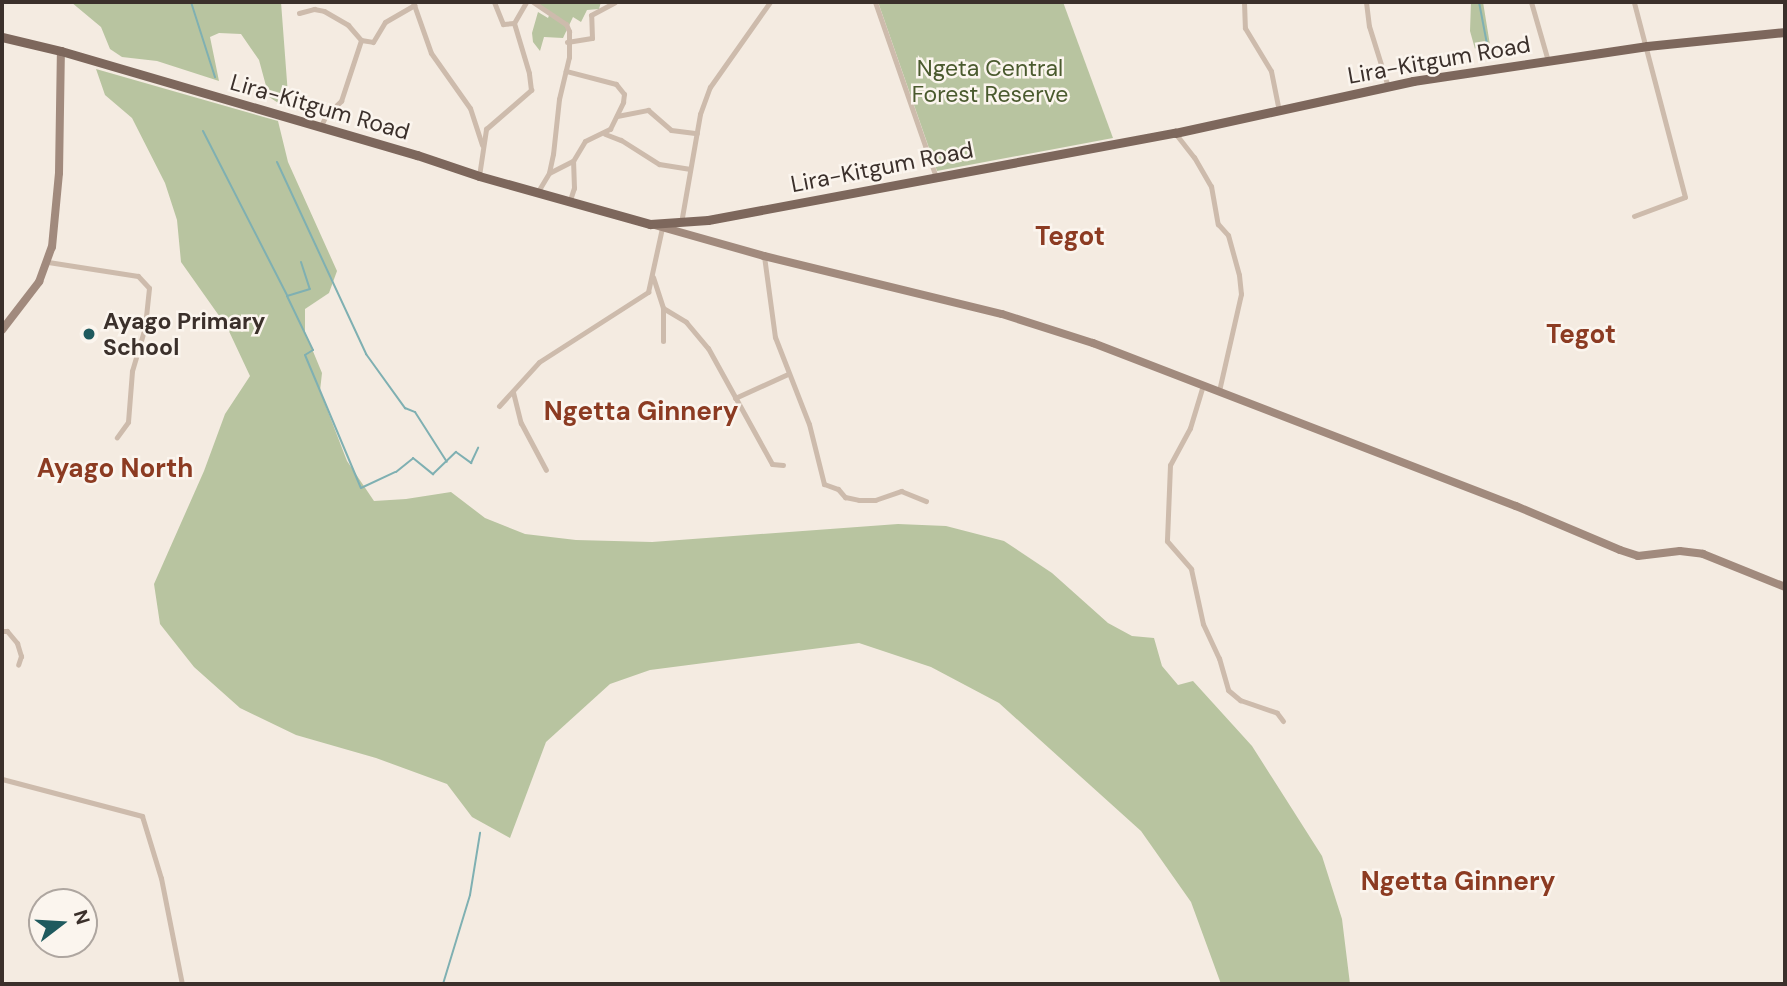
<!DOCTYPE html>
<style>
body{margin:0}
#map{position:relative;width:1787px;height:986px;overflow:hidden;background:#f4ebe1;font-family:"DM Sans",sans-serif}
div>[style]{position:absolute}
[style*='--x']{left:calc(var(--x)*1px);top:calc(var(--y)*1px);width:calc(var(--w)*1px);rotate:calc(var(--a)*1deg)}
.green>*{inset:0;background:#b8c4a0}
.stream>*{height:2px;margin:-1px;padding:0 1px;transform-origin:1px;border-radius:1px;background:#7fb0b2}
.street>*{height:5px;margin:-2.5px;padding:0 2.5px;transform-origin:2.5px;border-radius:2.5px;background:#cdbbac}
.secondary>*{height:8px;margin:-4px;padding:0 4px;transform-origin:4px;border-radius:4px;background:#a18a7d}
.primary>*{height:9px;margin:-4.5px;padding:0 4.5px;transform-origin:4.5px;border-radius:4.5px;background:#7d675c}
.dots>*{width:19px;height:19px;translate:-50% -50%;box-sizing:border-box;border:4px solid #fbf5ee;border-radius:50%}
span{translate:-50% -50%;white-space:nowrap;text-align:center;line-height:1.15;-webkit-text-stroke:5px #fbf5ee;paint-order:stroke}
.street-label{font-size:23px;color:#3b302b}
.park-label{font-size:23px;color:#4a5a2e}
.poi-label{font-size:23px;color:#3b302b;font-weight:700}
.left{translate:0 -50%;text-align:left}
.quarter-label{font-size:26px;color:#8c3b22;font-weight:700}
.frame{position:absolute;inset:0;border:4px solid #3b302b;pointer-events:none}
.north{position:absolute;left:28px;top:888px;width:70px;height:70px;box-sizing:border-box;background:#fbf5ee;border:2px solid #aea6a0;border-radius:50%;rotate:73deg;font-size:19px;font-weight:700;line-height:28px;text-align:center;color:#3b302b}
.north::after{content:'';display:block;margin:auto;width:24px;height:32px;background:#1f5a5e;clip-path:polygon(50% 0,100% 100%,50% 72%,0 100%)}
</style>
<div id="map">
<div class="green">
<i style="clip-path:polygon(71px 2px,281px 2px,288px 95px,283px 106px,269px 97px,259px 60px,241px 34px,219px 33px,210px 37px,219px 81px,157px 61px,122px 57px,110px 49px,101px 27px)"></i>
<i style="clip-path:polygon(541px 2px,601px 2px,599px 9px,587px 10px,581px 22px,573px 17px,563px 38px,544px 37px,540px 51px,533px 42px,532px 33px,538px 12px,548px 18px,550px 13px,539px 7px)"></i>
<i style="clip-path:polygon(878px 2px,1063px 2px,1113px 138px,937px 171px)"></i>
<i style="clip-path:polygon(1471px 2px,1483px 2px,1490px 45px,1484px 47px,1479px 43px,1475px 49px,1470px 31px)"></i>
<i style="clip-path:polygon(96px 69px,278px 121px,288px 162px,337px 271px,329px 293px,305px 309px,305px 332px,322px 373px,320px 391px,347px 461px,374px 501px,406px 499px,451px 492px,485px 518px,525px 534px,576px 540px,652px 542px,898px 524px,946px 526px,1004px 541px,1052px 573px,1108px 623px,1132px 636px,1154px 638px,1162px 666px,1178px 685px,1193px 681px,1252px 746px,1322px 856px,1342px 919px,1350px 984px,1221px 984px,1191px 902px,1141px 831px,999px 703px,931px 667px,859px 643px,650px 670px,610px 684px,546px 742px,510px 838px,472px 817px,447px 784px,376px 758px,296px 735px,240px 708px,194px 667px,160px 624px,154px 584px,204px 471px,225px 414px,250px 376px,227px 327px,181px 262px,177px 220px,165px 183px,132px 118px,105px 95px)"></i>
</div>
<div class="stream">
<i style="--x:191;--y:2;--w:79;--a:72.3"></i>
<i style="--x:1479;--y:2;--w:43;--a:79.2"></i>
<i style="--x:203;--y:131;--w:184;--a:62.9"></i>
<i style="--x:277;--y:162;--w:212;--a:65.1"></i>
<i style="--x:366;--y:354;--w:67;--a:54.2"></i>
<i style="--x:405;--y:408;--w:11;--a:22"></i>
<i style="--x:415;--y:412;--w:59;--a:57.4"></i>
<i style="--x:301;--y:262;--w:28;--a:72"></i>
<i style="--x:310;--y:289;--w:24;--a:163"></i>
<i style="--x:287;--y:296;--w:60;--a:64.3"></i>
<i style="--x:313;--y:350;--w:9;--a:148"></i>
<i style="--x:305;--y:355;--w:144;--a:67.2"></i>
<i style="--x:361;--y:488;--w:38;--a:-25"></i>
<i style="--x:396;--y:472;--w:22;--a:-39"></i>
<i style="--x:413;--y:458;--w:26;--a:39"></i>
<i style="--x:433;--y:474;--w:32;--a:-44"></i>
<i style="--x:456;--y:452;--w:19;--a:36"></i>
<i style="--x:471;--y:463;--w:17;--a:-65"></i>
<i style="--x:443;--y:984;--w:93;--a:-73.1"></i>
<i style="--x:470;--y:895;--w:63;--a:-80.8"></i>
</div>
<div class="street">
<i style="--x:413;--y:2;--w:54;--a:70.6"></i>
<i style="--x:431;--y:53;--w:67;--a:54.7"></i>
<i style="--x:470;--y:108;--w:39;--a:72"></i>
<i style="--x:494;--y:2;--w:24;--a:68"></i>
<i style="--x:503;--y:24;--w:11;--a:-5"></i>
<i style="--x:533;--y:2;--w:40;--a:34"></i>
<i style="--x:566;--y:24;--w:8;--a:67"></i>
<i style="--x:569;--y:31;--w:26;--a:90"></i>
<i style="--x:569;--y:57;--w:43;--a:103.4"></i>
<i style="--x:559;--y:99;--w:55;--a:96.2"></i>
<i style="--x:553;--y:154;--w:19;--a:102"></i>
<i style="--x:549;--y:173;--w:23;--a:121"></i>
<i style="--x:875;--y:2;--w:185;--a:70.8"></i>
<i style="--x:1244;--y:2;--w:26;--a:88"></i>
<i style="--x:1245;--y:28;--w:50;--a:58.8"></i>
<i style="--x:1271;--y:71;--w:41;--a:78.7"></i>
<i style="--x:1366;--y:2;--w:24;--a:83"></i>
<i style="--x:1369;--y:26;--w:64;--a:72.7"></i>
<i style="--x:1531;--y:2;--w:61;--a:73.9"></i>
<i style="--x:299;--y:13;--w:16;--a:-15"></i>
<i style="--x:314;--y:9;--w:10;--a:11"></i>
<i style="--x:324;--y:11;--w:28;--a:30"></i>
<i style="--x:348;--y:25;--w:20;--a:49"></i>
<i style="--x:361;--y:40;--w:12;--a:9"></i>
<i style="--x:373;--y:42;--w:23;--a:-59"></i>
<i style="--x:385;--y:22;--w:34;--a:-30"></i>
<i style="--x:567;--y:42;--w:25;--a:-9"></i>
<i style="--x:592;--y:38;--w:23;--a:-92"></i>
<i style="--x:591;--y:15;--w:27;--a:-28"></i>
<i style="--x:617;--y:116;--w:32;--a:-11"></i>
<i style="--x:648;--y:110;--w:30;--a:41"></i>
<i style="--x:671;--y:130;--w:26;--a:7"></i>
<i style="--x:321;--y:126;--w:12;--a:-66"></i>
<i style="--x:326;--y:115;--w:21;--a:-43"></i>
<i style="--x:341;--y:101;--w:64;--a:-71.8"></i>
<i style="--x:1175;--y:133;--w:31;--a:52"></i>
<i style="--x:1194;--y:157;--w:34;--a:60"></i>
<i style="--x:1211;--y:186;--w:39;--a:80"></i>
<i style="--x:1218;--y:224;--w:15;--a:48"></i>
<i style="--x:1228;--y:235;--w:41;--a:74.6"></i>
<i style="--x:1239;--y:275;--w:19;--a:84"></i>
<i style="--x:1241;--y:294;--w:99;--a:102.8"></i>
<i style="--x:605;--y:134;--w:17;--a:21"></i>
<i style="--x:621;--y:140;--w:45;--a:32.3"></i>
<i style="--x:659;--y:164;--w:30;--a:9"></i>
<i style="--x:549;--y:173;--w:27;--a:-27"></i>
<i style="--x:573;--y:161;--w:23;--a:-59"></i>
<i style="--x:585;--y:141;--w:28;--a:-26"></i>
<i style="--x:610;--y:129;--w:30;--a:-64"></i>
<i style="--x:623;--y:102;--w:8;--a:-83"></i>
<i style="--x:624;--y:94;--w:13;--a:-129"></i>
<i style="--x:616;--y:84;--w:52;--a:-165.4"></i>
<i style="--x:479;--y:176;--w:48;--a:-81.5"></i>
<i style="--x:486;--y:129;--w:60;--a:-40.9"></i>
<i style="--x:531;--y:90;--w:17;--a:-97"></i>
<i style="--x:529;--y:73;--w:52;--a:-106.7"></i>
<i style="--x:514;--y:23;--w:24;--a:-60"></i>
<i style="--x:570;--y:200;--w:13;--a:-72"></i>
<i style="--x:574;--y:188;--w:27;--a:-92"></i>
<i style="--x:1634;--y:216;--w:54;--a:-20.4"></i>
<i style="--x:1685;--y:197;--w:202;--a:-104.7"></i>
<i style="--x:681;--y:223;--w:111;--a:-80.1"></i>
<i style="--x:700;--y:114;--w:29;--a:-70"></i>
<i style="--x:710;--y:87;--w:104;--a:-54.8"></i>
<i style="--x:764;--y:256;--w:82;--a:82.3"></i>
<i style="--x:775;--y:337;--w:93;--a:68.7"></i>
<i style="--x:809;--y:424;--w:62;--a:76"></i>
<i style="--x:824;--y:484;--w:15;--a:20"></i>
<i style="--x:838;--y:489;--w:11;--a:49"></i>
<i style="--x:845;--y:497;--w:14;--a:12"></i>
<i style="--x:859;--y:500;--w:16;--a:0"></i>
<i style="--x:875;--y:500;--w:28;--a:-19"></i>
<i style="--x:901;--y:491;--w:27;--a:22"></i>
<i style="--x:48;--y:262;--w:91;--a:8.8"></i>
<i style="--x:138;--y:276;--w:16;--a:47"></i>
<i style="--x:149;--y:288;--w:39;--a:96"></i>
<i style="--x:145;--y:327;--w:46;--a:106.5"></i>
<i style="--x:132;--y:371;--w:51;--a:94.5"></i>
<i style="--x:128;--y:422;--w:19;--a:126"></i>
<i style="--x:653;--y:277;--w:33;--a:72"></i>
<i style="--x:663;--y:308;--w:33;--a:90"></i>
<i style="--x:663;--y:308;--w:27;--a:31"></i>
<i style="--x:686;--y:322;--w:34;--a:50"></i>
<i style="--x:708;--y:348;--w:132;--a:61.1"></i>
<i style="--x:772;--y:464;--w:11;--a:5"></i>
<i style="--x:1203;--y:385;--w:45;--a:106.8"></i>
<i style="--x:1190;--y:428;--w:42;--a:118.4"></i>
<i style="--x:1170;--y:465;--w:76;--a:92.3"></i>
<i style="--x:1167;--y:541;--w:37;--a:49"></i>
<i style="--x:1191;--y:569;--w:56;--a:77.7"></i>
<i style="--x:1203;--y:624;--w:38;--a:65"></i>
<i style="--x:1219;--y:658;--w:33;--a:74"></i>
<i style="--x:1228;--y:690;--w:16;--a:40"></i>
<i style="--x:1240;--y:700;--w:39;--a:19"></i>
<i style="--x:1277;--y:713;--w:10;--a:53"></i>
<i style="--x:513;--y:392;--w:32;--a:76"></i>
<i style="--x:521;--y:423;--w:53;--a:62"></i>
<i style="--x:735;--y:398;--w:58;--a:-24.4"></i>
<i style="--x:499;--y:406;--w:59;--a:-47.7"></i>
<i style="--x:539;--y:362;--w:130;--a:-32.7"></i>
<i style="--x:648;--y:292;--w:66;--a:-77.7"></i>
<i style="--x:2;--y:631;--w:5;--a:0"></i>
<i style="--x:7;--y:631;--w:16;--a:50"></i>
<i style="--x:17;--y:643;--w:14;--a:73"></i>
<i style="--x:21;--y:656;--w:9;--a:108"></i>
<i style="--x:2;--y:779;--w:145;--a:14.8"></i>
<i style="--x:142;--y:816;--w:65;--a:73"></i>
<i style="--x:161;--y:878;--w:108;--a:78.8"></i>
</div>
<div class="secondary">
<i style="--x:651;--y:224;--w:117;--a:15.8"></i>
<i style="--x:764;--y:256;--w:245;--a:13.7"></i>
<i style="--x:1002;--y:314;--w:96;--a:17.7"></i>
<i style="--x:1093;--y:343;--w:453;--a:21.1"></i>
<i style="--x:1516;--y:506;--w:113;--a:22.9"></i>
<i style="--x:1620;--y:550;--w:19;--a:18"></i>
<i style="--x:1638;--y:556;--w:42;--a:-6.8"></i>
<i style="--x:1680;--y:551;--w:23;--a:7"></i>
<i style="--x:1703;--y:554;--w:88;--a:21.9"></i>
<i style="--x:2;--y:330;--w:61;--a:-52.4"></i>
<i style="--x:39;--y:282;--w:37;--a:-70"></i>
<i style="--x:52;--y:247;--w:74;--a:-84.6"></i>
<i style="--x:59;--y:173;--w:122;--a:-89.1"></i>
</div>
<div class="primary">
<i style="--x:2;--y:37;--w:61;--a:13.3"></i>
<i style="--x:61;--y:51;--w:371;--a:16.3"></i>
<i style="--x:417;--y:155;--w:65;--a:18.7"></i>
<i style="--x:479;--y:176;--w:178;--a:15.7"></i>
<i style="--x:650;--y:224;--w:58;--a:-3.9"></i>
<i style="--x:708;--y:220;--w:475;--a:-10.6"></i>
<i style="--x:1175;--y:133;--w:244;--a:-12.3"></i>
<i style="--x:1413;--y:81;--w:237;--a:-8.5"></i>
<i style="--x:1647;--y:46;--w:139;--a:-5.8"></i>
</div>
<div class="dots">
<i style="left:89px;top:334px;background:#1f5a5e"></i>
</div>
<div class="street-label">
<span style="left:1439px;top:60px;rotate:-10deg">Lira-Kitgum Road</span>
<span style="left:320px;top:107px;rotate:16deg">Lira-Kitgum Road</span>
<span style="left:882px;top:167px;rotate:-11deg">Lira-Kitgum Road</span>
</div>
<div class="park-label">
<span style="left:990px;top:81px">Ngeta Central<br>Forest Reserve</span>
</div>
<div class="poi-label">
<span class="left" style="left:103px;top:334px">Ayago Primary<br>School</span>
</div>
<div class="quarter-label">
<span style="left:1070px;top:237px">Tegot</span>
<span style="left:1581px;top:335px">Tegot</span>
<span style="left:641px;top:412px">Ngetta Ginnery</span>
<span style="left:115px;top:469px">Ayago North</span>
<span style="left:1458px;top:882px">Ngetta Ginnery</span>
</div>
<div class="frame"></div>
<div class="north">N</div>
</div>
